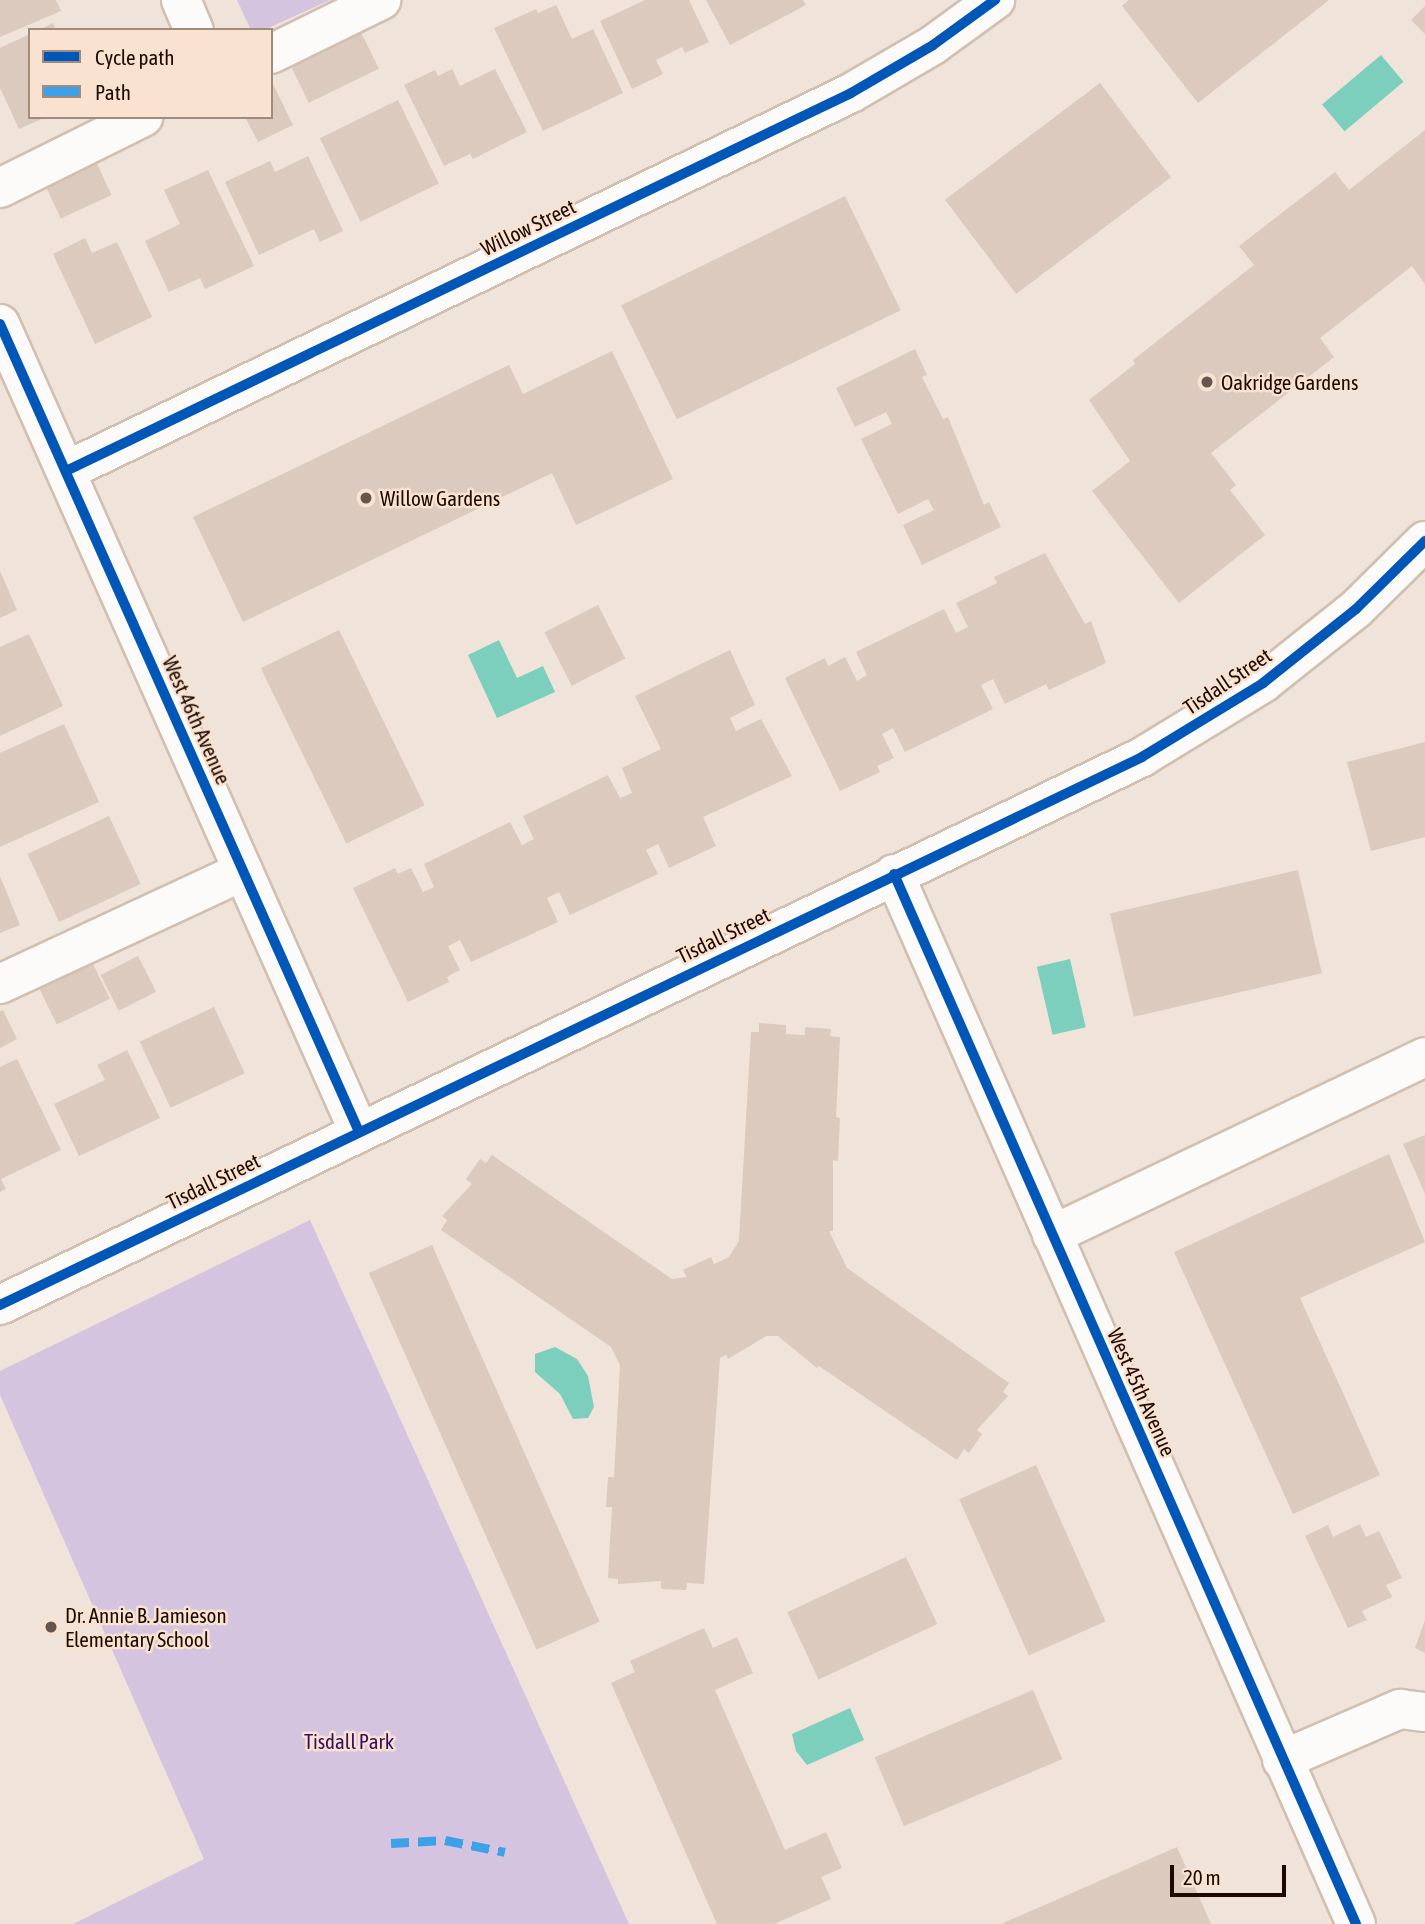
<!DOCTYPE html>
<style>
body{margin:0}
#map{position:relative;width:1425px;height:1924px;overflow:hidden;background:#f0e3d9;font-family:"Asap Condensed",sans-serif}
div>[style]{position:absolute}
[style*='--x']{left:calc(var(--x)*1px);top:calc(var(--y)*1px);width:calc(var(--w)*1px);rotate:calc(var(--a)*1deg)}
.green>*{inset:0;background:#d4c4e0}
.water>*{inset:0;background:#7ccfbd;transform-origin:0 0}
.building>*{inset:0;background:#dbcabd;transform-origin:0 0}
.roads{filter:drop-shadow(2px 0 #d0c0b2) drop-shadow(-2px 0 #d0c0b2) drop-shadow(0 2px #d0c0b2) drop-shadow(0 -2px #d0c0b2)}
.minor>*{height:38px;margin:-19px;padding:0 19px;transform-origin:19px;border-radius:19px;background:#fdfbf9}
.quiet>*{height:9px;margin-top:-4.5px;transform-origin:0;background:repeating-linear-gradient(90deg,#3da1e9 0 18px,transparent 0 27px)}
.cycleway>*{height:10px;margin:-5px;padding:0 5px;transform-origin:5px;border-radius:5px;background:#0057b8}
.dots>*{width:19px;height:19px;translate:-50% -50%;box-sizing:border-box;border:4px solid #f9e2d0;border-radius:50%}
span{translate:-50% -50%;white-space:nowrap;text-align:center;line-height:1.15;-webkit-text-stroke:5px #f9e2d0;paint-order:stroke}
.street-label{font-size:21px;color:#1c0900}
.poi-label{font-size:21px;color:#1c0900}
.left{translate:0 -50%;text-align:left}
.park-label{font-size:21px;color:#380d64}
.legend{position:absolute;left:28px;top:28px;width:245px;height:91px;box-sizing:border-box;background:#f9e2d0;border:2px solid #a18b7d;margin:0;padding:9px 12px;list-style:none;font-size:21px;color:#1c0900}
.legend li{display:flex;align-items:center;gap:14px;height:35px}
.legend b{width:35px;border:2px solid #a18b7d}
.scale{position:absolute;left:1170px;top:1865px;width:116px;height:32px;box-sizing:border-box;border:4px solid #1c0900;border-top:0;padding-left:9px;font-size:21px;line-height:24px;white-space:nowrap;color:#1c0900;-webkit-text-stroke:5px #f9e2d0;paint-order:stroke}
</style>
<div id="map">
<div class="green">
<i style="clip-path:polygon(237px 0,330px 0,264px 30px,251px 30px)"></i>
<i style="clip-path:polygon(310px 1220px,629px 1924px,73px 1924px,204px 1859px,0 1395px,0 1371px)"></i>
</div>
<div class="water">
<i style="left:1381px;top:55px;width:35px;height:77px;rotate:50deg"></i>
<i style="clip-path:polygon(499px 640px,517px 678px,543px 666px,555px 692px,497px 718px,468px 655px)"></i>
<i style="left:1070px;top:959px;width:70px;height:34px;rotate:77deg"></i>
<i style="clip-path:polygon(555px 1347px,577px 1359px,588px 1376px,594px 1407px,588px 1418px,573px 1419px,560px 1394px,535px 1372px,535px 1354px)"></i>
<i style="clip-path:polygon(850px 1708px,864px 1740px,807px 1765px,796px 1751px,792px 1734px)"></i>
</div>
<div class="building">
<i style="clip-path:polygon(0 0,56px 0,61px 11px,0 37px)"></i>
<i style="clip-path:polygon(645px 0,689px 0,709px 42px,685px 53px,682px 47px,656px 60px,663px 74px,632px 89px,600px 21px)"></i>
<i style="clip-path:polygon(706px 0,803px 0,806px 5px,730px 45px)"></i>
<i style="clip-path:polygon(1129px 0,1329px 0,1198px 103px,1122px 6px)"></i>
<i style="clip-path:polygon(556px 5px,572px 39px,593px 29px,623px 93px,543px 131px,494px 28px,536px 9px,538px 13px)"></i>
<i style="clip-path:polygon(1425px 6px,1425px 34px,1411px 20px)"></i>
<i style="clip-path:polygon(53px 23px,56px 30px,39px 30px)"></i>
<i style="left:360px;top:30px;width:43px;height:78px;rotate:64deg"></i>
<i style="clip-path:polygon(30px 34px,30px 117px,46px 117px,19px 129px,0 88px,0 48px)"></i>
<i style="clip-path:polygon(452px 69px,460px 86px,495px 69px,527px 132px,473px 159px,470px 154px,444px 166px,404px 85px,435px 70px,438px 76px)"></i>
<i style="clip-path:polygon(271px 80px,293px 125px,258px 142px,245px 117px,271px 117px)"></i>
<i style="left:1100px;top:83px;width:118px;height:194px;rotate:53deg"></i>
<i style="left:398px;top:100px;width:93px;height:87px;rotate:64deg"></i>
<i style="clip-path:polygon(1425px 130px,1425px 284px,1412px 266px,1320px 338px,1334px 357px,1211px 453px,1236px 485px,1230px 490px,1265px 535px,1179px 603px,1092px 491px,1130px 461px,1089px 400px,1135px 364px,1133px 360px,1254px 265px,1239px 246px,1335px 172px,1349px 190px)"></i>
<i style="left:93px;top:155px;width:44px;height:56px;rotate:65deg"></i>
<i style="clip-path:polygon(308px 156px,343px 231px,320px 242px,314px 229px,259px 255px,225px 182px,270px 161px,275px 172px)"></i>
<i style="clip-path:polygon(208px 170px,254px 266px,205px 289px,200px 278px,169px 292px,145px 241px,180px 224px,164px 190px)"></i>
<i style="left:845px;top:196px;width:127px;height:249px;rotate:64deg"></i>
<i style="clip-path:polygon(85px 238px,92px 253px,117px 242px,152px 317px,95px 344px,53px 254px)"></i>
<i style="clip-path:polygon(915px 349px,927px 375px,922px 377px,943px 419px,948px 417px,984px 505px,989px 502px,1001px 527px,922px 565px,903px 525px,934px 510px,928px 499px,898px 514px,861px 439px,892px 424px,886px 412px,855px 427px,836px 388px)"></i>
<i style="clip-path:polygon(612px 351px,673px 479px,576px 525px,552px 473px,243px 622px,193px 517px,509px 365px,523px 394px)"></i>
<i style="clip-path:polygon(1045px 553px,1085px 624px,1091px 621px,1106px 663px,1049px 690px,1046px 684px,1005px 704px,993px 679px,981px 685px,993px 709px,905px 752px,893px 728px,882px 734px,894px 758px,877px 766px,880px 772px,840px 791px,785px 678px,825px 658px,828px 666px,845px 657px,857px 681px,867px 675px,856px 652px,944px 609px,956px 633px,968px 627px,956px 603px,997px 583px,994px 577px)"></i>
<i style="clip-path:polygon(0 571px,17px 610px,0 618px)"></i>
<i style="left:598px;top:605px;width:60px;height:60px;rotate:63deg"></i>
<i style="left:339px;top:630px;width:195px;height:87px;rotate:64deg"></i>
<i style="clip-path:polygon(29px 634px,63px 706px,0 736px,0 647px)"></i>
<i style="clip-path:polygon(730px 650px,755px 705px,730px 718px,736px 731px,761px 719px,792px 776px,703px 817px,716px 846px,669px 868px,658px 844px,646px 850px,658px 874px,570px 915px,559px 892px,547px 898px,558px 922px,471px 962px,460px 940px,448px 946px,460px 970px,447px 977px,449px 982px,408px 1002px,353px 888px,395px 868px,398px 874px,411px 868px,423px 892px,434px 887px,424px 864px,510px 822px,522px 845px,534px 839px,523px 816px,608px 775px,620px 798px,632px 793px,622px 768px,661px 749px,635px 696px)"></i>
<i style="clip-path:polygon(64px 724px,99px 802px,0 847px,0 753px)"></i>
<i style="clip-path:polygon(1425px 742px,1425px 837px,1371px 851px,1347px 762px)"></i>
<i style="left:109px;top:816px;width:75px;height:90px;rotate:65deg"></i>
<i style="left:1298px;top:870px;width:106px;height:193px;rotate:77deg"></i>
<i style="clip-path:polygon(0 876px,20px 925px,0 933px)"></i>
<i style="left:138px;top:956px;width:40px;height:42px;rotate:63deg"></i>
<i style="left:91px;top:960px;width:43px;height:59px;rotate:64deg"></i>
<i style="left:214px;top:1007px;width:73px;height:82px;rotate:65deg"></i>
<i style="clip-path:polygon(3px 1010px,17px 1039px,0 1048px,0 1011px)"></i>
<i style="clip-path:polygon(759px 1023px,786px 1025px,786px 1034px,805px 1035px,805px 1027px,831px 1029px,830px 1036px,840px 1037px,836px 1117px,840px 1118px,838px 1161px,833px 1160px,833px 1231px,829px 1231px,847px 1268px,1009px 1383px,1003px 1392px,1008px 1396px,977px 1430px,982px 1434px,969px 1453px,964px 1449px,957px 1460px,819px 1366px,817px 1368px,778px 1336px,766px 1336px,728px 1359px,726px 1355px,720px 1358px,704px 1584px,687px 1583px,686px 1590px,661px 1589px,661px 1581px,618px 1584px,618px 1579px,608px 1578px,612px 1507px,606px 1507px,608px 1477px,614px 1477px,620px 1365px,611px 1347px,441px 1230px,447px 1220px,442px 1216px,472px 1184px,466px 1179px,480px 1159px,486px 1163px,492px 1155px,672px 1279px,687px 1277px,683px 1270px,711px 1257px,714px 1264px,729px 1257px,739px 1241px,751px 1032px,759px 1032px)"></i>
<i style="clip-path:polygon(127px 1050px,160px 1118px,79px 1156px,54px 1104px,105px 1080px,97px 1065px)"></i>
<i style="clip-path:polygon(17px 1059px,61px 1150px,1px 1179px,6px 1189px,0 1192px,0 1067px)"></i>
<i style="clip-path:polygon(1425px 1135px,1425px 1194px,1403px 1144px)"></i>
<i style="clip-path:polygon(1389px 1154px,1425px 1242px,1300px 1298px,1380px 1475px,1293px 1514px,1174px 1252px)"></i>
<i style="left:432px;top:1245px;width:412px;height:69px;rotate:66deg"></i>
<i style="left:1036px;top:1465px;width:171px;height:84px;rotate:66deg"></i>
<i style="clip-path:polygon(1360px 1524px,1366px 1537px,1379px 1531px,1402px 1578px,1386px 1585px,1392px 1597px,1362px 1611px,1367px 1620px,1348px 1628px,1305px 1536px,1328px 1525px,1333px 1537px)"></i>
<i style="left:906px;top:1557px;width:74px;height:131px;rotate:65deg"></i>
<i style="clip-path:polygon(1425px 1620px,1425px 1653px,1415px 1648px)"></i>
<i style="clip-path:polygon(704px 1628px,713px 1648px,737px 1637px,753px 1673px,715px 1690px,785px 1850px,826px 1832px,842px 1868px,821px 1877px,831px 1899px,774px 1924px,717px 1924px,611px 1683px,635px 1672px,630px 1661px)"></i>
<i style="left:1033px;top:1690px;width:75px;height:172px;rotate:67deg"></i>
<i style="clip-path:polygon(1177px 1847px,1211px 1924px,1001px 1924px)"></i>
</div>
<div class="roads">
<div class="minor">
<i style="--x:181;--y:0;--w:33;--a:67"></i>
<i style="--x:271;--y:54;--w:123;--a:-26.1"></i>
<i style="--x:0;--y:188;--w:160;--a:-26.4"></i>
<i style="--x:0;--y:324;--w:884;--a:66.04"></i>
<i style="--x:66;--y:471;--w:871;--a:-25.71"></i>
<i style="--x:851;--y:93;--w:95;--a:-30.3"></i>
<i style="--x:933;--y:45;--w:77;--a:-36"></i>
<i style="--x:894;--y:874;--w:1147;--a:66.25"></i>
<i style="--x:0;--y:984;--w:268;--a:-24.9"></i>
<i style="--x:1052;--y:1235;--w:413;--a:-25.5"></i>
<i style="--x:0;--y:1305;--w:1267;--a:-25.63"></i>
<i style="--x:1142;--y:757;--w:142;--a:-31.4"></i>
<i style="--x:1263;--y:683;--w:119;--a:-38.5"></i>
<i style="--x:1356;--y:609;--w:97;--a:-44.6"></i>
<i style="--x:1282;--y:1760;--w:129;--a:-23.4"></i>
<i style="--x:1400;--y:1709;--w:25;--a:7"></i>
</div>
</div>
<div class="quiet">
<i style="--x:391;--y:1843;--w:54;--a:-3.2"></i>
<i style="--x:445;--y:1840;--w:61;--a:11.3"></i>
</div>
<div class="cycleway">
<i style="--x:0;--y:324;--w:884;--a:66.04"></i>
<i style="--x:66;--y:471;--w:871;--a:-25.71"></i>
<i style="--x:851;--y:93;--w:95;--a:-30.3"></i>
<i style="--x:933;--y:45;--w:77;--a:-36"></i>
<i style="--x:894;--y:874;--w:1147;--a:66.25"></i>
<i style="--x:0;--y:1305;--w:1267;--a:-25.63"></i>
<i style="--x:1142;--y:757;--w:142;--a:-31.4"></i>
<i style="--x:1263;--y:683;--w:119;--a:-38.5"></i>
<i style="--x:1356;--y:609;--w:97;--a:-44.6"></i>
</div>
<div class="dots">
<i style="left:1207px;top:382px;background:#66554c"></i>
<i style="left:366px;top:498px;background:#66554c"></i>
<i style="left:51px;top:1627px;background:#66554c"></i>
</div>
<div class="street-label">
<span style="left:528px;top:227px;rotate:-26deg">Willow Street</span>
<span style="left:1227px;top:681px;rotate:-34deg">Tisdall Street</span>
<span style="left:197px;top:720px;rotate:66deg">West 46th Avenue</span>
<span style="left:723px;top:935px;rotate:-26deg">Tisdall Street</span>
<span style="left:213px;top:1181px;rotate:-26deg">Tisdall Street</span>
<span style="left:1142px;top:1392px;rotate:66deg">West 45th Avenue</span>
</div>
<div class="poi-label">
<span class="left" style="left:1221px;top:382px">Oakridge Gardens</span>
<span class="left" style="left:380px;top:498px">Willow Gardens</span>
<span class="left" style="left:65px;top:1627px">Dr. Annie B. Jamieson<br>Elementary School</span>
</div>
<div class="park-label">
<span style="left:349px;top:1741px">Tisdall Park</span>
</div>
<ul class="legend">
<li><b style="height:9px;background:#0057b8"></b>Cycle path</li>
<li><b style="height:9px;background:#3da1e9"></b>Path</li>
</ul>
<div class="scale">20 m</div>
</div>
